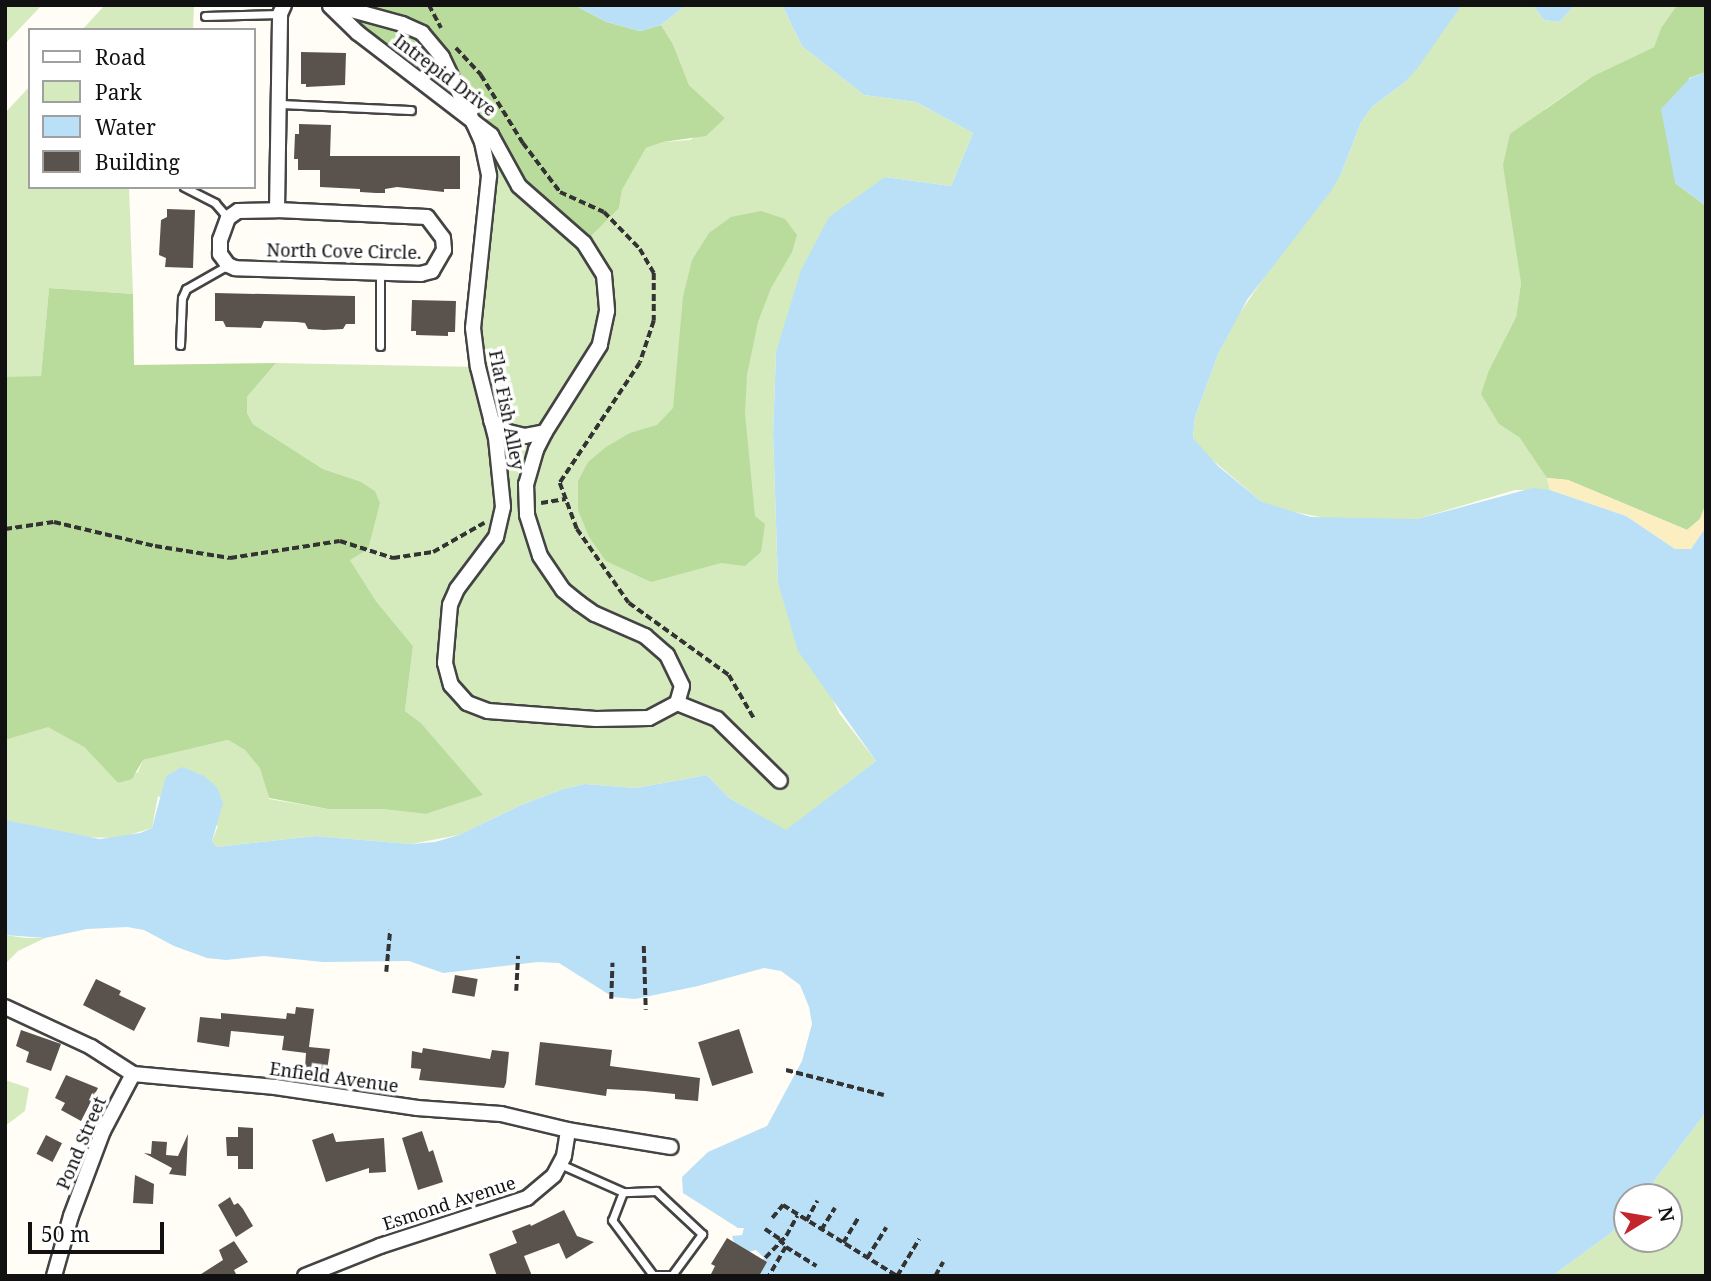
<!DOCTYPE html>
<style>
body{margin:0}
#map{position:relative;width:1711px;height:1281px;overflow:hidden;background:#fffdf5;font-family:"Noto Serif",serif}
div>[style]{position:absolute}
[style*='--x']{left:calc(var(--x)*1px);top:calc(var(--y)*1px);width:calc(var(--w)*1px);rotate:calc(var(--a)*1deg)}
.green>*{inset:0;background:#d5ebbd}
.forest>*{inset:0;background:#b9dc9c}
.sand>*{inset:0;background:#fbeec1}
.water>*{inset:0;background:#b9e0f7}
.building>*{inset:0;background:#5a524d;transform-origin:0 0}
.path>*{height:3.5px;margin-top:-1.75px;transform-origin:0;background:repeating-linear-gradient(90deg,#333 0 7px,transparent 0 10.5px)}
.roads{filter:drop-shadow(2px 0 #444) drop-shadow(-2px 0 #444) drop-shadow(0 2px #444) drop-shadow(0 -2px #444)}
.lane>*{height:7px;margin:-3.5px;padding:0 3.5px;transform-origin:3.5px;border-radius:3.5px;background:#fff}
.street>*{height:14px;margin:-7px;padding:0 7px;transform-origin:7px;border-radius:7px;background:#fff}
span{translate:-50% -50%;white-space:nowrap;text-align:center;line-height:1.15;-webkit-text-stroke:7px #fff;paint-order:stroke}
.street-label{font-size:18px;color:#111}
.frame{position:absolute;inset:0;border:7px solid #111;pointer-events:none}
.legend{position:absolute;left:28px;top:28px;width:228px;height:161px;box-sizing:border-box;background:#fff;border:2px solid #a0a0a0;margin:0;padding:9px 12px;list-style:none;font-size:21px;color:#111}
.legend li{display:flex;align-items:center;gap:14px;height:35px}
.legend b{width:35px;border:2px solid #a0a0a0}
.north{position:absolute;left:1613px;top:1183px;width:70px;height:70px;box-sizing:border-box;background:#fff;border:2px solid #a0a0a0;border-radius:50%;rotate:79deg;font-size:19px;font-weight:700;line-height:28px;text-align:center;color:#111}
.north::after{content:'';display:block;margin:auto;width:24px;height:32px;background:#c4262e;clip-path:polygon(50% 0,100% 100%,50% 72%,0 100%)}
.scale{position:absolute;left:28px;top:1222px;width:136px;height:32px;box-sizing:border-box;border:4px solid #111;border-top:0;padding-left:9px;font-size:21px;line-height:24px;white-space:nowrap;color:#111;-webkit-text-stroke:5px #fff;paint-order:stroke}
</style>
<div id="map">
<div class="green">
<i style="clip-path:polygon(5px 5px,42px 5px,5px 44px)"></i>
<i style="clip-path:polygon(105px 5px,194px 5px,193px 30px,82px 30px)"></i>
<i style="clip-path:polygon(686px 5px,782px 5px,802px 46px,864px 95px,916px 102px,973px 133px,951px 186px,885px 177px,776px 352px,773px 433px,778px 583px,839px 713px,876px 761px,786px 831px,729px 798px,707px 775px,636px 788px,585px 784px,563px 789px,521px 805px,459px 835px,411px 844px,315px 836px,217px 847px,212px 841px,218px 826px,158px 796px,152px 828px,119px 838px,77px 837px,5px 820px,5px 740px,48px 726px,84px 747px,118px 783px,138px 772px,143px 760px,228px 740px,245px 750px,261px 768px,269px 799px,328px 809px,382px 809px,426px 814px,482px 795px,421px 723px,405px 711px,413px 646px,376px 601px,350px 560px,359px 481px,323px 469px,253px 424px,247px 413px,247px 397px,276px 363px,478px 367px,485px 236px,482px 142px,619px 208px,622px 190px,646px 148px,663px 142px,690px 140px,725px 118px,689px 85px,673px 44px,661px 25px)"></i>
<i style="clip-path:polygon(1462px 5px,1533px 5px,1544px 20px,1559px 22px,1575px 5px,1677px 5px,1661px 28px,1654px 47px,1593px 76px,1545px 109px,1517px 241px,1521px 283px,1516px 317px,1489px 370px,1499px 424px,1520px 438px,1531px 450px,1547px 478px,1550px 490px,1515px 490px,1417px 519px,1330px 519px,1279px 509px,1262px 502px,1203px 452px,1193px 438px,1195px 417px,1219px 352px,1237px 317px,1282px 251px,1341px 174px,1361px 122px,1372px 107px,1405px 82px)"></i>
<i style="clip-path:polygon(30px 86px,30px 187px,129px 187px,133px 294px,49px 288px,41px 377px,5px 377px,5px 113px)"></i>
<i style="clip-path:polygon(5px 935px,25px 938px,45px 938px,18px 951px,5px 964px)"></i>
<i style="clip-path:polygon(5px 1080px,29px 1088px,25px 1111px,5px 1126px)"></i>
<i style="clip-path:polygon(1706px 1112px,1706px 1276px,1552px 1276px,1611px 1233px,1627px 1216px,1627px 1239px,1669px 1239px,1669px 1197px,1642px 1197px)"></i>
</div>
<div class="forest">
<i style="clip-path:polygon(329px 5px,574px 5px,607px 22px,640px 31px,661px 25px,673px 44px,689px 85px,725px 118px,706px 136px,663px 142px,646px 148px,622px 190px,619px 208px,584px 243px,534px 201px,501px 151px)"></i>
<i style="clip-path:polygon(1677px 5px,1706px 5px,1706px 72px,1689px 78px,1675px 183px,1706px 206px,1706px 504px,1700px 519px,1687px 530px,1568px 480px,1547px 478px,1520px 438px,1499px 424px,1481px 394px,1489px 370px,1516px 317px,1521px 283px,1503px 165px,1510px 134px,1593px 76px,1654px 47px,1661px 28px)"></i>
<i style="clip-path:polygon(761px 211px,785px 219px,797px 235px,792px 252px,771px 288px,758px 322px,747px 375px,745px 414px,755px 516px,765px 524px,761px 552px,745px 566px,721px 563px,651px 582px,606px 561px,589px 537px,578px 510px,578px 481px,588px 462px,606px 447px,630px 433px,657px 425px,673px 408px,683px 297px,692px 260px,709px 233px,731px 217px)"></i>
<i style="clip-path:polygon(49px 288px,133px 294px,134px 365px,276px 363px,247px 397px,247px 413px,253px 424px,323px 469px,359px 481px,375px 491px,380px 503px,368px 549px,350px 560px,376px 601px,413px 646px,405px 711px,421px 723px,483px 795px,426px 814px,382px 809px,328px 809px,269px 798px,260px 768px,245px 750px,228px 740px,143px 760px,132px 779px,118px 783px,84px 747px,48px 727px,5px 740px,5px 377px,41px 376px)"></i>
</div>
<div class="sand">
<i style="clip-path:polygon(1547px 478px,1568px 480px,1687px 530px,1700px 519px,1706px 504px,1706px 527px,1691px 549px,1675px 549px,1626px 516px,1550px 490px)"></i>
</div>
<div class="water">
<i style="clip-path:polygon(574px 5px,686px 5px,661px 25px,640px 31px,607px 22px)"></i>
<i style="clip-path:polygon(782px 5px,1462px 5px,1416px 70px,1405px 82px,1372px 107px,1361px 122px,1341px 174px,1331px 191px,1247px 300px,1219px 352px,1195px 417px,1193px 438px,1218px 466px,1262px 502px,1311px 517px,1417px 519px,1533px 488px,1550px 490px,1626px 516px,1675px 549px,1691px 549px,1706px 527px,1706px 1112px,1642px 1197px,1627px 1197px,1627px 1216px,1611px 1233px,1552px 1276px,754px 1276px,764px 1258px,756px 1250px,738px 1255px,732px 1236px,742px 1235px,744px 1228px,738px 1228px,683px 1193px,682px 1177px,708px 1152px,767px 1126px,802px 1061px,812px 1024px,809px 1007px,800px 985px,781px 971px,764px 968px,698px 986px,635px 999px,613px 997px,559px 963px,538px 962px,443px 973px,409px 961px,323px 962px,264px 956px,226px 960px,207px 958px,174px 946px,144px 930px,127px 927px,87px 929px,45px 938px,5px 935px,5px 820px,100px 839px,140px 833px,152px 828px,166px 776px,182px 767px,204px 776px,217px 787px,223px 803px,212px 841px,217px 847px,315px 836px,411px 844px,435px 842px,459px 835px,521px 805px,563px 789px,585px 784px,636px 788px,707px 775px,729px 798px,786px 830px,876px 761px,798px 651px,778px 583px,773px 433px,776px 352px,801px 270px,829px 217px,885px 177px,951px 186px,973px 133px,916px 102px,864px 95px,802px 46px)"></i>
<i style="clip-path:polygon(1533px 5px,1575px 5px,1559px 22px,1544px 20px)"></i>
<i style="clip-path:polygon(1706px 72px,1706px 206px,1675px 183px,1661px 109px,1690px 78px)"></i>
</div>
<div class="building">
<i style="clip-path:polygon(301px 52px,346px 53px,345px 85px,306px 87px,306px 84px,301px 84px)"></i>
<i style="clip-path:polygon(299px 124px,331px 125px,330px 156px,460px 156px,460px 189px,444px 189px,444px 192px,397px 187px,385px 189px,385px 193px,376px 193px,360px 192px,360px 189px,320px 187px,320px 170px,298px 170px,298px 159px,294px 159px,295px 134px,299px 134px)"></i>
<i style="clip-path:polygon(167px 209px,195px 210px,193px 268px,165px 267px,166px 258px,159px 255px,161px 220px,167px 217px)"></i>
<i style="clip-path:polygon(215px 293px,355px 296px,355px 324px,346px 324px,343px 329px,324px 330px,308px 329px,305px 323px,297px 322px,264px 321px,261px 328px,226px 327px,223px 321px,215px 321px)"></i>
<i style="clip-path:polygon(412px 300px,456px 301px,455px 332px,448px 332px,448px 336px,416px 335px,416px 331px,411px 331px)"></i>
<i style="left:455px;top:975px;width:23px;height:18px;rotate:10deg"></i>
<i style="clip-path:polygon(96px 979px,121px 991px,119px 995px,146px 1008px,134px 1031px,83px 1005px)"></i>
<i style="clip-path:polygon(296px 1007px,314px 1009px,309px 1047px,330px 1049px,327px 1071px,305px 1068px,306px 1053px,282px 1050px,284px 1036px,231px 1031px,229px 1047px,197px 1042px,200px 1017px,221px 1019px,221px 1013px,286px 1019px,287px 1013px,295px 1014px)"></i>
<i style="left:739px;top:1029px;width:46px;height:43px;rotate:72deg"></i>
<i style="clip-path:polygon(21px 1030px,61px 1044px,51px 1071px,26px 1062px,29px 1052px,16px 1046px)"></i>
<i style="clip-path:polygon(540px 1042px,612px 1050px,610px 1066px,700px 1078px,698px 1101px,675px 1099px,675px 1094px,645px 1091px,607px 1089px,606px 1096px,535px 1085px)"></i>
<i style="clip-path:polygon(423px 1048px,490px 1059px,492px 1050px,509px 1052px,506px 1083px,504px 1088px,419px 1080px,421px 1069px,411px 1068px,412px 1051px,422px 1053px)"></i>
<i style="clip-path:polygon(66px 1075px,98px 1088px,81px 1121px,61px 1110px,65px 1103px,55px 1098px)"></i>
<i style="clip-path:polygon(238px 1127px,253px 1128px,253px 1169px,238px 1169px,238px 1156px,227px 1156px,226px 1137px,238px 1137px)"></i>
<i style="clip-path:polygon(422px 1131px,429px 1152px,433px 1150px,443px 1182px,418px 1190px,402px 1138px)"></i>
<i style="clip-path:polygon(333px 1133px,336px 1142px,384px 1138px,386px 1172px,369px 1173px,369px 1168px,326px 1182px,312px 1140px)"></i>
<i style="clip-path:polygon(188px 1134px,186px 1176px,169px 1174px,172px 1168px,144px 1153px,151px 1154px,152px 1141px,167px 1142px,166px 1155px,178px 1156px)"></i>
<i style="left:46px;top:1135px;width:18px;height:21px;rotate:27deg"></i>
<i style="clip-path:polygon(135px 1175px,154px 1184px,153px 1204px,133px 1203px)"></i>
<i style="clip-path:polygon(230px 1197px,234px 1205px,238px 1203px,243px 1209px,253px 1226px,236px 1237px,218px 1205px)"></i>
<i style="clip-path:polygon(564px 1210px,577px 1236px,594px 1242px,566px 1259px,559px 1243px,524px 1256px,532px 1276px,497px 1276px,489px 1254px,517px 1243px,512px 1231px,530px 1224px,531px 1226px)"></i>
<i style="clip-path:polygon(727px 1238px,767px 1262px,759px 1276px,710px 1276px,715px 1266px,711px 1264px)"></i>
<i style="clip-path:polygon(234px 1241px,248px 1262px,234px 1270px,237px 1276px,198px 1276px,223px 1260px,219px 1250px)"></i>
</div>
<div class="path">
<i style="--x:429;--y:5;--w:26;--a:62"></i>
<i style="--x:456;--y:48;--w:37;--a:47"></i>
<i style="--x:481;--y:75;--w:80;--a:58.3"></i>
<i style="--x:523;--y:143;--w:61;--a:52.9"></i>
<i style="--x:560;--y:192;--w:48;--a:24.4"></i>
<i style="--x:604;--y:212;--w:52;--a:45.8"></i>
<i style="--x:640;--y:249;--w:28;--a:60"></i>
<i style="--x:654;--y:273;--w:48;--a:90"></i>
<i style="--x:654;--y:321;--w:44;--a:108.4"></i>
<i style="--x:640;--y:363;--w:144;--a:123.7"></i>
<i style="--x:560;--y:483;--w:49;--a:69.7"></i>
<i style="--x:577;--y:529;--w:90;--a:54.9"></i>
<i style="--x:629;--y:603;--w:123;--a:35.8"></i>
<i style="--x:729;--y:675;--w:52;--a:60"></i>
<i style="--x:541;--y:503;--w:25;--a:-9"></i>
<i style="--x:5;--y:529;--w:49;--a:-8.1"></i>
<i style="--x:54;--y:522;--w:104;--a:13.4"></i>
<i style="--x:155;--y:546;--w:76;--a:9.1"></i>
<i style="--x:230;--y:558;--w:111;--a:-8.8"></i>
<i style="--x:340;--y:541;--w:56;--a:17.8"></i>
<i style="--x:393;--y:558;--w:40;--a:-8.5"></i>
<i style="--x:433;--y:552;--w:59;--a:-29.6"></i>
<i style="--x:644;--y:946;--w:64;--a:88.2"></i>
<i style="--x:386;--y:972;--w:42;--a:-84.6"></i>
<i style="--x:516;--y:991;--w:35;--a:-87"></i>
<i style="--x:611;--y:999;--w:36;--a:-88"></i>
<i style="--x:786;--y:1070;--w:101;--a:14.3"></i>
<i style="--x:772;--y:1218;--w:17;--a:-50"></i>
<i style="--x:783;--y:1205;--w:134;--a:31.9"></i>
<i style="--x:897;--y:1276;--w:43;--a:-59.3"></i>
<i style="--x:806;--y:1221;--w:23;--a:-61"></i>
<i style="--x:765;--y:1229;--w:18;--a:34"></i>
<i style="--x:780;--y:1239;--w:10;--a:53"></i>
<i style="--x:786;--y:1247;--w:34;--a:120"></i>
<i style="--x:821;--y:1230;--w:26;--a:-58"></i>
<i style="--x:843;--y:1243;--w:29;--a:-59"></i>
<i style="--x:786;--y:1247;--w:36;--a:32"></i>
<i style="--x:765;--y:1258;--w:30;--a:-46"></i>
<i style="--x:786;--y:1236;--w:23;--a:-61"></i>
<i style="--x:867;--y:1258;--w:36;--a:-58"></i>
<i style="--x:935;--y:1276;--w:16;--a:-60"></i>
</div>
<div class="roads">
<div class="lane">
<i style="--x:205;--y:16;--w:75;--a:-1.5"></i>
<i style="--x:279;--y:104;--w:132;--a:2.6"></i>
<i style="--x:184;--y:187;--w:35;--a:27"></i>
<i style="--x:215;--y:203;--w:20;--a:49"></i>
<i style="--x:180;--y:345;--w:47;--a:-87.6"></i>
<i style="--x:182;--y:298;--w:10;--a:-66"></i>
<i style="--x:186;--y:289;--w:48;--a:-29.7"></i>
<i style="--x:380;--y:346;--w:73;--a:-90"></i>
<i style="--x:560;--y:1164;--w:69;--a:24"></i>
<i style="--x:623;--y:1192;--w:30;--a:111"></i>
<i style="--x:612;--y:1220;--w:69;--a:53.3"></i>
<i style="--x:653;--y:1275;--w:19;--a:0"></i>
<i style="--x:672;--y:1275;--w:51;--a:-53.8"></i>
<i style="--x:702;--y:1234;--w:63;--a:-136.9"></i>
<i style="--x:656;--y:1191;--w:33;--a:178"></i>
</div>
<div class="street">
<i style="--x:333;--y:5;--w:72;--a:15.4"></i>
<i style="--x:402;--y:24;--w:22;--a:24"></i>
<i style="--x:422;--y:33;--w:31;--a:50"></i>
<i style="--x:442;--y:57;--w:74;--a:64.5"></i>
<i style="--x:474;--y:124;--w:20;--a:66"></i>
<i style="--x:482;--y:142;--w:35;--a:78"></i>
<i style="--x:489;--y:176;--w:153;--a:96"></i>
<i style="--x:473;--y:328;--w:39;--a:83"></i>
<i style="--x:478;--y:367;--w:73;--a:75.8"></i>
<i style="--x:496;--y:438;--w:69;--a:84.2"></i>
<i style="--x:503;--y:507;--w:31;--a:103"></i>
<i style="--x:496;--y:537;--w:65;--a:126.9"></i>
<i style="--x:457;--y:589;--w:17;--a:114"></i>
<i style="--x:450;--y:605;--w:58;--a:94.9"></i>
<i style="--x:445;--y:663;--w:23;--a:75"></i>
<i style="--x:451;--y:685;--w:24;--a:48"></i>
<i style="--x:467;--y:703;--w:22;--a:21"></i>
<i style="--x:488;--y:711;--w:108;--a:4.2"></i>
<i style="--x:596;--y:719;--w:53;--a:-1.1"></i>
<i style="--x:649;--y:718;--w:32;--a:-28"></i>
<i style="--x:677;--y:703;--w:43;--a:21.8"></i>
<i style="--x:717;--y:719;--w:88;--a:44.5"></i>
<i style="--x:330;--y:6;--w:39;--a:44"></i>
<i style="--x:358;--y:33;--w:168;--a:37.5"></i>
<i style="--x:491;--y:135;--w:58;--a:61.2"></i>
<i style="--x:519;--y:186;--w:86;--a:41.2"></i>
<i style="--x:584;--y:243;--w:38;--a:58"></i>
<i style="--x:604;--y:275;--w:36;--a:85"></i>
<i style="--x:607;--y:311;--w:35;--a:102"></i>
<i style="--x:600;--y:345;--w:103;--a:122.3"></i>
<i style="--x:545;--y:432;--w:20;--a:169"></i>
<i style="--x:525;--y:436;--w:17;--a:-167"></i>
<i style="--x:508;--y:432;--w:20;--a:-147"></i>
<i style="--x:277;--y:210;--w:150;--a:2.7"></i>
<i style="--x:427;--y:217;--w:26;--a:53"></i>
<i style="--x:443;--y:238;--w:12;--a:85"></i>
<i style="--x:444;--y:250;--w:24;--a:120"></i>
<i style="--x:432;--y:271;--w:11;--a:165"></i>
<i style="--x:421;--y:274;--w:186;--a:-178.2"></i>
<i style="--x:235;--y:268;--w:8;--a:-157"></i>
<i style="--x:228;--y:265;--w:14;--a:-126"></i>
<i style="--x:220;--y:254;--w:14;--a:-90"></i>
<i style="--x:220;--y:240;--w:23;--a:-70"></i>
<i style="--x:228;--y:218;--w:12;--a:-35"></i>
<i style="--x:238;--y:211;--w:39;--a:-1"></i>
<i style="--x:277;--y:210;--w:196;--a:-89.1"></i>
<i style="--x:280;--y:14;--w:10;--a:-66"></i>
<i style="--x:545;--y:432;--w:20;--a:117"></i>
<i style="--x:536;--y:450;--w:35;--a:106"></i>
<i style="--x:526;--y:484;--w:31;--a:88"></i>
<i style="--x:527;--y:515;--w:43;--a:72.4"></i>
<i style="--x:540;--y:556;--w:41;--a:55.9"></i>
<i style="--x:563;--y:590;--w:21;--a:39"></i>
<i style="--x:579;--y:603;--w:19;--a:35"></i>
<i style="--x:595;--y:614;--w:55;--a:23.7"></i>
<i style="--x:645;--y:636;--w:29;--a:41"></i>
<i style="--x:667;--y:655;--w:34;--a:64"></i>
<i style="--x:682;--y:686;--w:18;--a:106"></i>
<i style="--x:5;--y:1007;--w:95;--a:24.9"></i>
<i style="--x:91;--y:1047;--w:50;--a:32.7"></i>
<i style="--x:133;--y:1074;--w:143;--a:5.2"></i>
<i style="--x:275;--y:1087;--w:144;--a:8.4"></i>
<i style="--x:417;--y:1108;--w:84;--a:4.1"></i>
<i style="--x:501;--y:1114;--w:69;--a:13.4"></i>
<i style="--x:568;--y:1130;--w:104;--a:9.4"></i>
<i style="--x:54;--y:1276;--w:62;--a:-74.2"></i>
<i style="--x:71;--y:1216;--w:91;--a:-69.4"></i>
<i style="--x:103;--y:1131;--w:64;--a:-62.2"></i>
<i style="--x:305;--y:1276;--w:81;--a:-21.8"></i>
<i style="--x:380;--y:1246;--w:155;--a:-18.1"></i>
<i style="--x:527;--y:1198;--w:35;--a:-40"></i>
<i style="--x:554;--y:1175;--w:21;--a:-62"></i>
<i style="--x:564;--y:1156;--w:26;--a:-81"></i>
</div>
</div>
<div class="street-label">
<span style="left:445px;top:75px;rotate:37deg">Intrepid Drive</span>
<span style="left:344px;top:251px;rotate:1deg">North Cove Circle.</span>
<span style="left:507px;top:410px;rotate:79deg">Flat Fish Alley</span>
<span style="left:334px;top:1077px;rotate:8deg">Enfield Avenue</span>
<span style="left:81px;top:1143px;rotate:-67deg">Pond Street</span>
<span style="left:449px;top:1203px;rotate:-18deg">Esmond Avenue</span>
</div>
<div class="frame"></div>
<ul class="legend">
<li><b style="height:9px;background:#fff"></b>Road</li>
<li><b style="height:19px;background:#d5ebbd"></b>Park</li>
<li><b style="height:19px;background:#b9e0f7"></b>Water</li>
<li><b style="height:19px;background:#5a524d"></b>Building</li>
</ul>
<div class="north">N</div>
<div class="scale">50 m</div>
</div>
